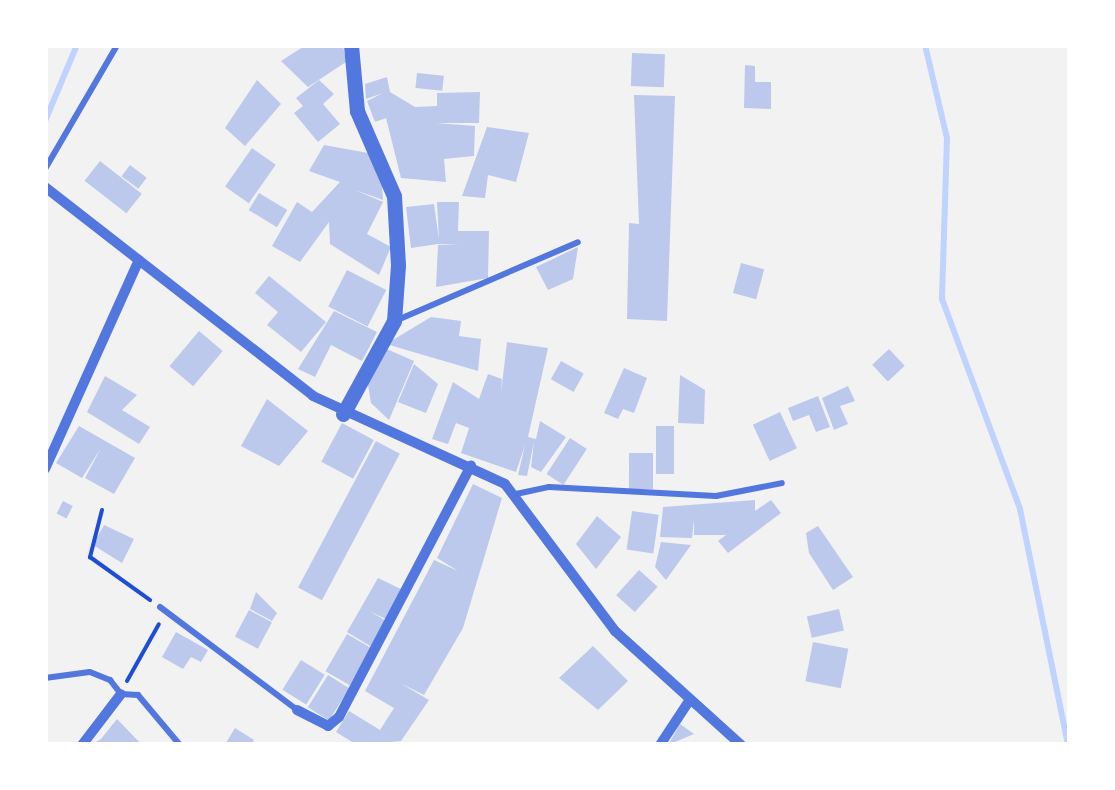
<!DOCTYPE html>
<style>
body{margin:0}
#map{position:relative;width:1115px;height:790px;overflow:hidden;background:#f2f2f2;font-family:Signika,sans-serif}
div>[style]{position:absolute}
[style*='--x']{left:calc(var(--x)*1px);top:calc(var(--y)*1px);width:calc(var(--w)*1px);rotate:calc(var(--a)*1deg)}
.stream>*{height:6px;margin:-3px;padding:0 3px;transform-origin:3px;border-radius:3px;background:#bfd3fe}
.building>*{inset:0;background:#bdc9ec;transform-origin:0 0}
.path>*{height:4px;margin:-2px;padding:0 2px;transform-origin:2px;border-radius:2px;background:#1d4ed8}
.service>*{height:6px;margin:-3px;padding:0 3px;transform-origin:3px;border-radius:3px;background:#5277de}
.minor>*{height:10px;margin:-5px;padding:0 5px;transform-origin:5px;border-radius:5px;background:#5277de}
.tertiary>*{height:15px;margin:-7.5px;padding:0 7.5px;transform-origin:7.5px;border-radius:7.5px;background:#5277de}
span{translate:-50% -50%;white-space:nowrap;text-align:center;line-height:1.15;-webkit-text-stroke:10px #fff;paint-order:stroke}
.frame{position:absolute;inset:0;border:48px solid #fff;pointer-events:none}
</style>
<div id="map">
<div class="stream">
<i style="--x:925;--y:45;--w:96;--a:76.7"></i>
<i style="--x:947;--y:138;--w:161;--a:91.8"></i>
<i style="--x:942;--y:299;--w:224;--a:69.6"></i>
<i style="--x:1020;--y:509;--w:241;--a:78.5"></i>
<i style="--x:45;--y:121;--w:82;--a:-67.2"></i>
</div>
<div class="building">
<i style="clip-path:polygon(306px 45px,343px 45px,346px 62px,308px 87px,281px 61px)"></i>
<i style="left:632px;top:53px;width:33px;height:33px;rotate:2deg"></i>
<i style="clip-path:polygon(745px 65px,755px 66px,755px 82px,771px 82px,771px 109px,744px 108px)"></i>
<i style="left:417px;top:73px;width:27px;height:15px;rotate:6deg"></i>
<i style="clip-path:polygon(387px 77px,390px 92px,415px 107px,437px 106px,437px 93px,480px 92px,479px 123px,436px 123px,475px 126px,474px 156px,444px 159px,446px 182px,401px 178px,386px 118px,375px 122px,367px 101px,383px 93px,366px 99px,365px 84px)"></i>
<i style="clip-path:polygon(257px 80px,281px 104px,245px 146px,225px 128px)"></i>
<i style="clip-path:polygon(319px 80px,334px 94px,323px 104px,340px 124px,318px 142px,294px 113px,303px 106px,296px 98px)"></i>
<i style="clip-path:polygon(634px 95px,675px 96px,667px 321px,627px 319px,629px 223px,639px 224px)"></i>
<i style="clip-path:polygon(487px 127px,529px 133px,516px 182px,488px 175px,485px 198px,462px 196px)"></i>
<i style="clip-path:polygon(324px 145px,368px 153px,382px 184px,383px 200px,355px 190px,383px 202px,367px 234px,391px 247px,379px 275px,330px 244px,329px 222px,300px 262px,272px 246px,297px 202px,312px 212px,340px 182px,309px 171px)"></i>
<i style="left:252px;top:148px;width:29px;height:47px;rotate:35deg"></i>
<i style="left:100px;top:161px;width:53px;height:25px;rotate:38deg"></i>
<i style="left:130px;top:165px;width:21px;height:14px;rotate:37deg"></i>
<i style="left:259px;top:193px;width:33px;height:20px;rotate:31deg"></i>
<i style="clip-path:polygon(437px 202px,459px 202px,458px 231px,489px 231px,488px 278px,436px 287px,438px 245px,459px 244px,438px 244px,411px 248px,406px 207px,434px 204px,439px 240px)"></i>
<i style="clip-path:polygon(578px 247px,573px 279px,548px 290px,536px 267px)"></i>
<i style="left:741px;top:263px;width:24px;height:31px;rotate:15deg"></i>
<i style="left:347px;top:270px;width:44px;height:41px;rotate:27deg"></i>
<i style="clip-path:polygon(269px 276px,326px 322px,301px 352px,267px 325px,278px 312px,255px 293px)"></i>
<i style="clip-path:polygon(334px 311px,377px 332px,362px 361px,331px 345px,315px 377px,298px 369px)"></i>
<i style="clip-path:polygon(431px 317px,461px 321px,459px 336px,481px 339px,478px 371px,386px 344px)"></i>
<i style="left:199px;top:331px;width:31px;height:46px;rotate:40deg"></i>
<i style="clip-path:polygon(507px 342px,548px 348px,528px 437px,536px 439px,540px 421px,566px 437px,541px 472px,531px 467px,534px 442px,527px 476px,518px 475px,525px 445px,516px 472px,461px 453px,469px 428px,456px 423px,448px 444px,432px 439px,453px 382px,479px 399px,488px 374px,502px 379px,501px 393px)"></i>
<i style="clip-path:polygon(382px 347px,414px 361px,389px 420px,371px 403px,367px 379px)"></i>
<i style="left:889px;top:349px;width:23px;height:23px;rotate:47deg"></i>
<i style="left:561px;top:361px;width:26px;height:21px;rotate:29deg"></i>
<i style="clip-path:polygon(414px 364px,438px 384px,426px 413px,398px 402px)"></i>
<i style="clip-path:polygon(624px 368px,647px 378px,634px 413px,623px 409px,618px 419px,604px 413px)"></i>
<i style="clip-path:polygon(680px 375px,705px 390px,704px 424px,678px 423px)"></i>
<i style="clip-path:polygon(105px 376px,137px 395px,122px 410px,150px 427px,139px 444px,87px 412px)"></i>
<i style="clip-path:polygon(848px 386px,855px 401px,840px 406px,848px 424px,834px 430px,822px 398px)"></i>
<i style="clip-path:polygon(818px 396px,830px 427px,816px 432px,809px 415px,793px 421px,788px 408px)"></i>
<i style="clip-path:polygon(267px 399px,308px 431px,279px 466px,241px 446px)"></i>
<i style="left:780px;top:412px;width:40px;height:30px;rotate:65deg"></i>
<i style="left:342px;top:423px;width:36px;height:44px;rotate:28deg"></i>
<i style="clip-path:polygon(79px 426px,135px 458px,114px 494px,85px 478px,101px 448px,82px 478px,56px 463px)"></i>
<i style="left:656px;top:426px;width:18px;height:48px"></i>
<i style="left:570px;top:438px;width:20px;height:43px;rotate:33deg"></i>
<i style="left:376px;top:441px;width:27px;height:166px;rotate:28deg"></i>
<i style="left:629px;top:453px;width:24px;height:36px"></i>
<i style="clip-path:polygon(473px 484px,502px 498px,463px 628px,424px 695px,400px 683px,429px 700px,401px 741px,357px 745px,336px 732px,349px 711px,380px 730px,394px 708px,365px 691px,434px 560px,458px 571px,437px 558px)"></i>
<i style="clip-path:polygon(755px 500px,755px 511px,771px 500px,781px 513px,728px 553px,718px 541px,726px 535px,694px 535px,694px 519px,692px 538px,660px 537px,663px 507px)"></i>
<i style="left:63px;top:501px;width:11px;height:14px;rotate:27deg"></i>
<i style="left:632px;top:511px;width:27px;height:39px;rotate:8deg"></i>
<i style="clip-path:polygon(597px 516px,621px 537px,596px 569px,576px 544px)"></i>
<i style="clip-path:polygon(104px 525px,134px 539px,122px 563px,93px 545px)"></i>
<i style="clip-path:polygon(818px 526px,853px 577px,833px 590px,809px 553px,806px 533px)"></i>
<i style="clip-path:polygon(661px 542px,691px 545px,666px 580px,655px 567px)"></i>
<i style="left:639px;top:570px;width:25px;height:34px;rotate:42deg"></i>
<i style="clip-path:polygon(378px 578px,405px 591px,390px 621px,369px 611px,390px 623px,375px 649px,347px 632px)"></i>
<i style="clip-path:polygon(256px 592px,277px 613px,272px 621px,250px 609px)"></i>
<i style="left:839px;top:609px;width:22px;height:33px;rotate:77deg"></i>
<i style="left:249px;top:610px;width:26px;height:30px;rotate:28deg"></i>
<i style="clip-path:polygon(176px 632px,208px 650px,201px 662px,191px 657px,183px 669px,162px 657px)"></i>
<i style="left:347px;top:634px;width:28px;height:43px;rotate:30deg"></i>
<i style="left:813px;top:642px;width:36px;height:40px;rotate:11deg"></i>
<i style="clip-path:polygon(593px 646px,628px 681px,598px 710px,559px 678px)"></i>
<i style="left:301px;top:660px;width:28px;height:35px;rotate:32deg"></i>
<i style="left:328px;top:675px;width:25px;height:38px;rotate:32deg"></i>
<i style="clip-path:polygon(117px 719px,142px 745px,91px 745px,101px 739px)"></i>
<i style="clip-path:polygon(680px 724px,694px 734px,668px 745px)"></i>
<i style="clip-path:polygon(235px 728px,254px 740px,251px 745px,226px 743px)"></i>
</div>
<div class="path">
<i style="--x:102;--y:510;--w:49;--a:104.3"></i>
<i style="--x:90;--y:557;--w:74;--a:35.6"></i>
<i style="--x:127;--y:681;--w:65;--a:-60.7"></i>
</div>
<div class="service">
<i style="--x:45;--y:169;--w:141;--a:-59.8"></i>
<i style="--x:395;--y:321;--w:199;--a:-23.3"></i>
<i style="--x:516;--y:494;--w:34;--a:-12"></i>
<i style="--x:549;--y:487;--w:167;--a:3.1"></i>
<i style="--x:716;--y:496;--w:67;--a:-11.1"></i>
<i style="--x:160;--y:607;--w:171;--a:36.9"></i>
<i style="--x:45;--y:678;--w:45;--a:-7.6"></i>
<i style="--x:90;--y:672;--w:22;--a:22"></i>
<i style="--x:110;--y:680;--w:18;--a:52"></i>
<i style="--x:121;--y:694;--w:17;--a:3"></i>
<i style="--x:138;--y:695;--w:65;--a:50"></i>
</div>
<div class="minor">
<i style="--x:45;--y:187;--w:340;--a:37.9"></i>
<i style="--x:313;--y:396;--w:211;--a:24.6"></i>
<i style="--x:505;--y:484;--w:184;--a:53.2"></i>
<i style="--x:615;--y:631;--w:170;--a:42.1"></i>
<i style="--x:45;--y:469;--w:229;--a:-65.8"></i>
<i style="--x:297;--y:710;--w:35;--a:27"></i>
<i style="--x:328;--y:726;--w:14;--a:-39"></i>
<i style="--x:339;--y:717;--w:284;--a:-62.3"></i>
<i style="--x:82;--y:745;--w:64;--a:-52.6"></i>
<i style="--x:660;--y:745;--w:53;--a:-56.6"></i>
</div>
<div class="tertiary">
<i style="--x:343;--y:414;--w:106;--a:-61.3"></i>
<i style="--x:394;--y:321;--w:56;--a:-85.9"></i>
<i style="--x:398;--y:265;--w:69;--a:-93.3"></i>
<i style="--x:394;--y:196;--w:93;--a:-113.5"></i>
<i style="--x:357;--y:111;--w:66;--a:-95.2"></i>
</div>
<div class="frame"></div>
</div>
